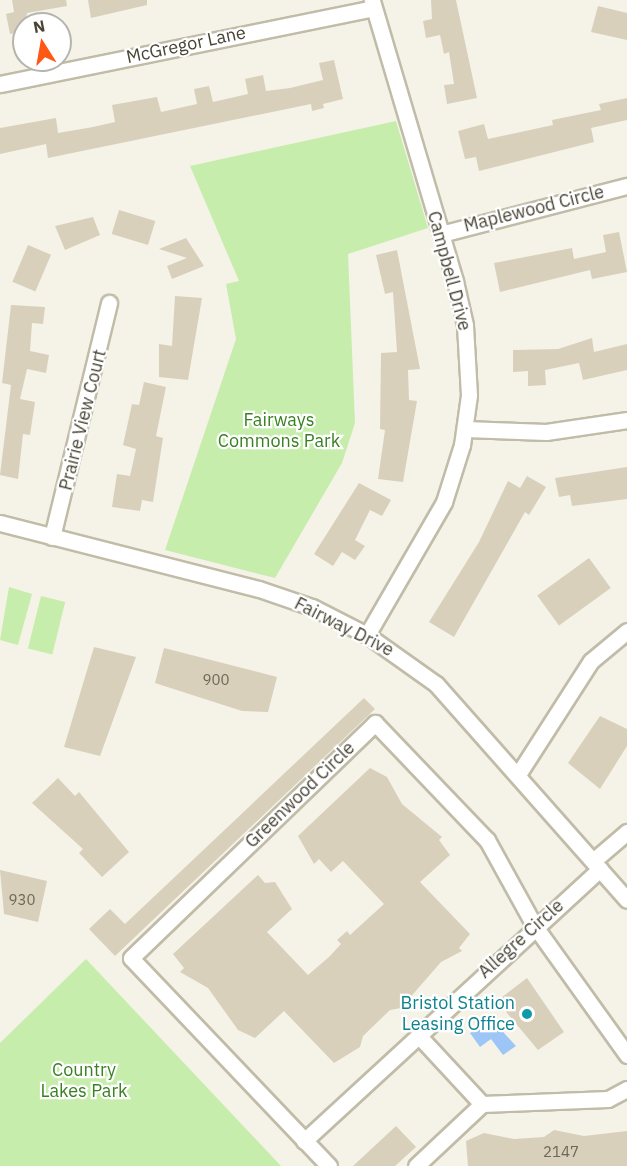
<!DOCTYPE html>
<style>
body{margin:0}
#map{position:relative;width:627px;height:1166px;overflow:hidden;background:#f5f3e7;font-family:"IBM Plex Sans",sans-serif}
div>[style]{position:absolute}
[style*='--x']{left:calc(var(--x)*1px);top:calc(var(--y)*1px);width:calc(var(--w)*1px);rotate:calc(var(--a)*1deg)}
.green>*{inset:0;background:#c7edac;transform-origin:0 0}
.water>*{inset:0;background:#9dc6f7}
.building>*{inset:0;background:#d8d0bb;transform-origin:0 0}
.roads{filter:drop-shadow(2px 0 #c1bca8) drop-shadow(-2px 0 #c1bca8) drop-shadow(0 2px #c1bca8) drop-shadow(0 -2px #c1bca8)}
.street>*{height:15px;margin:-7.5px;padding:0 7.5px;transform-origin:7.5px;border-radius:7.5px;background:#fff}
.dots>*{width:16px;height:16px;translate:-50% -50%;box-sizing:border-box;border:3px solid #fff;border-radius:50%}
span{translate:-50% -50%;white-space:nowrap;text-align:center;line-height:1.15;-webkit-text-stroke:4.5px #fff;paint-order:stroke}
.number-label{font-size:15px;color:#6d6756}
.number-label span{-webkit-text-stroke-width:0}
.street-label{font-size:18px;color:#494435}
.park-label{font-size:18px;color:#398022}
.culture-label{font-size:18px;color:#0d838f}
.right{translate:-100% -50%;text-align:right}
.north{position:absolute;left:12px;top:12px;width:60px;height:60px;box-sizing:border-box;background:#fff;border:2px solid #b6b4ae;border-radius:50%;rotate:349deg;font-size:16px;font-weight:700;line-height:24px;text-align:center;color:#494435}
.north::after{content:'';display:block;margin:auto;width:21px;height:27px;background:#ff5714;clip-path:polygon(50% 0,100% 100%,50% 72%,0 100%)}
</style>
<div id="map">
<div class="green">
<i style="clip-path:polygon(396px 121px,428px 228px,348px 254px,355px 423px,342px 463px,275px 578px,165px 550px,236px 339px,226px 284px,239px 281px,190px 166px)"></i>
<i style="clip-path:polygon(9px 587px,32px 594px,18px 645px,0 640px)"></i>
<i style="left:41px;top:596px;width:25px;height:54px;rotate:14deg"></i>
<i style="clip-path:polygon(86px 959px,281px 1166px,0 1166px,0 1043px)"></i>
</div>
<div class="water">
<i style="clip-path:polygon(493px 1021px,516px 1046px,503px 1055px,491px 1039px,480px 1047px,470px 1033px)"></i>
</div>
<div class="building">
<i style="clip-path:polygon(12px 0,66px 0,67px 6px,27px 13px,24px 32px,10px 34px,6px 14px,14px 12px)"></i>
<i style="clip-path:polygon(88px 0,147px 0,147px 5px,91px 18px)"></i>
<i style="clip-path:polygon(431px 0,456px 0,477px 98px,447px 104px,444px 85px,454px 84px,449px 52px,444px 54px,440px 35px,426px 38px,423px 21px,432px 19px)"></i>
<i style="clip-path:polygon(598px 6px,627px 13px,627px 40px,591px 32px)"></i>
<i style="clip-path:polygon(334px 60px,343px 99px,323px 104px,324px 108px,312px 111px,311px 104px,48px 158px,46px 144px,0 154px,0 128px,56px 118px,58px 133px,93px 127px,115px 122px,112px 105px,157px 97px,161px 112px,197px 104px,194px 89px,209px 86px,213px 102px,248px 94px,245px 79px,263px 75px,266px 91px,290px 88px,323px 80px,319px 63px)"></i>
<i style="clip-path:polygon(627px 98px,627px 120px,591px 128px,594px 142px,479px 171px,476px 157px,465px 159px,458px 131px,484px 124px,488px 139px,553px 125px,552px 120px,601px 110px,599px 104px)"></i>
<i style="left:119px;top:210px;width:38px;height:25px;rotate:17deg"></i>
<i style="clip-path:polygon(93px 217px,100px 235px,65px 250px,55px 226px)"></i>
<i style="clip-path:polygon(619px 232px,627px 272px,592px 279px,590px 270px,500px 292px,494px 263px,572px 248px,574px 259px,606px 252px,603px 235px)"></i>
<i style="clip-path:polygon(186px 238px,204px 266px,172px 279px,167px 266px,187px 258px,159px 249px)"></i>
<i style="left:28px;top:245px;width:25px;height:40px;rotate:23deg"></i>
<i style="clip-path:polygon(397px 250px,420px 369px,408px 370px,409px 400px,417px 401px,403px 482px,378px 479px,385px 430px,380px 429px,381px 353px,397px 352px,393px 292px,385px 294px,376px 255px)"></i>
<i style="clip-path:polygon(175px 296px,202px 298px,188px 380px,159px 377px,159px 344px,172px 346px)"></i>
<i style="clip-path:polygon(11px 305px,45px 307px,43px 324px,32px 323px,30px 351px,49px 355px,46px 373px,27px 369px,20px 399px,35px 402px,30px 435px,23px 434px,18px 479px,0 475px,11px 385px,2px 383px)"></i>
<i style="clip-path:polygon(592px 338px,594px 352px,627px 344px,627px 370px,583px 380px,579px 363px,545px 370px,546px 385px,528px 386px,528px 371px,513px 372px,513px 350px,558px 349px)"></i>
<i style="clip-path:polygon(144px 382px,166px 387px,156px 436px,163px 438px,153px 502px,142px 500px,140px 511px,112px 507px,117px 474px,130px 476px,136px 449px,123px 445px,132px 404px,139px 405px)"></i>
<i style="clip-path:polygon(627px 467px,627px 499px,572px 506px,570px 495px,559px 497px,555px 478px)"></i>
<i style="clip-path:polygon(527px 476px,546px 487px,529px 515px,525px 512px,454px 637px,429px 622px,479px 542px,508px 481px,520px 488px)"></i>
<i style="clip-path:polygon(359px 483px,391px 500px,382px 516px,370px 510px,355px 540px,365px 546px,355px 560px,342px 552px,333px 566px,314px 554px)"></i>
<i style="left:589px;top:558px;width:37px;height:64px;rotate:54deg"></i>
<i style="clip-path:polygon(94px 647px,136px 657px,100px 756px,64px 747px)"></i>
<i style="clip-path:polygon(164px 648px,277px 677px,268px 712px,242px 711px,155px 683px)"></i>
<i style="clip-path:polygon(364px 698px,375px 709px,115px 956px,89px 929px,110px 909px,125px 924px)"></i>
<i style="clip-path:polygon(600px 716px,627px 729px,627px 746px,600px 789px,568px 763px)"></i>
<i style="clip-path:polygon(370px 768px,387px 777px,402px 804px,442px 837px,439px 840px,450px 855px,420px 882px,470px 934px,459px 948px,462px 951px,441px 962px,401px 1008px,390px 1010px,363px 1036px,360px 1047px,334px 1063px,284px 1011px,255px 1038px,238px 1030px,208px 988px,180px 972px,184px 968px,173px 954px,258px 875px,265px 883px,275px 882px,292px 909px,267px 932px,308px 975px,329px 957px,341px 944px,337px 940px,347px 931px,350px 935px,384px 904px,343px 861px,331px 872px,319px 859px,314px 864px,298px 836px)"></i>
<i style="clip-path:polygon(58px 778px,75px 796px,79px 792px,129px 852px,102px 877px,79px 853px,83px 849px,32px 803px)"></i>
<i style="clip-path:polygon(0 870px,47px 881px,38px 922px,4px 914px)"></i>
<i style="clip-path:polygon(527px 978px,564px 1032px,538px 1050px,497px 1001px)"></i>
<i style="clip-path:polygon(396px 1126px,416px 1147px,395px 1166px,353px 1166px)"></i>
<i style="clip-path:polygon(554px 1130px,584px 1136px,627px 1131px,627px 1166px,468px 1166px,466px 1141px,484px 1133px,514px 1139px,544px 1137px)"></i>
</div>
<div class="roads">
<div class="street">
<i style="--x:0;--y:84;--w:381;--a:-11.5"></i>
<i style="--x:441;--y:234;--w:192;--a:-14.5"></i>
<i style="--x:465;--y:429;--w:81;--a:2.1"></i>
<i style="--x:546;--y:432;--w:82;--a:-8.4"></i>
<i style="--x:0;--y:523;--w:267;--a:14.3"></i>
<i style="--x:259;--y:589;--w:56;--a:18.8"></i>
<i style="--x:312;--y:607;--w:62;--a:27"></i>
<i style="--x:367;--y:635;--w:85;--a:35.4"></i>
<i style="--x:436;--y:684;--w:288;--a:48.5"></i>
<i style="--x:52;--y:537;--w:241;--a:-76.3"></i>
<i style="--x:367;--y:635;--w:154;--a:-59.9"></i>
<i style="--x:444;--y:502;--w:60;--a:-72.5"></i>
<i style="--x:462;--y:445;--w:50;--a:-82"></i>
<i style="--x:469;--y:395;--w:70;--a:-93.3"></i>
<i style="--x:465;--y:325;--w:45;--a:-102.8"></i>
<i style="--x:455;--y:281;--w:293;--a:-106.5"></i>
<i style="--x:519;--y:773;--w:133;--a:-57.3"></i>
<i style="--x:591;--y:661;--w:47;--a:-39.8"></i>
<i style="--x:593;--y:861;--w:45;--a:-40.5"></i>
<i style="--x:418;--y:1035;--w:94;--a:47.2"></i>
<i style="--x:304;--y:1141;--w:402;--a:-42.6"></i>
<i style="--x:329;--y:1166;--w:287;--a:-133.6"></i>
<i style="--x:131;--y:958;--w:339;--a:-43.9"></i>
<i style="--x:375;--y:723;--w:162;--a:46.3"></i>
<i style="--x:487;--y:840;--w:97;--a:61.1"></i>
<i style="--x:534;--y:925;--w:160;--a:54.4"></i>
<i style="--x:416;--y:1166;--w:91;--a:-43.2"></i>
<i style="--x:482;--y:1104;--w:126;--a:-2.3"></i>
<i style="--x:608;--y:1099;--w:21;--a:-28"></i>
</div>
</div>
<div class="dots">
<i style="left:527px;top:1014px;background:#0f9aa8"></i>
</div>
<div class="number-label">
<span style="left:216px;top:680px">900</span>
<span style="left:22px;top:900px">930</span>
<span style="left:561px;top:1152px">2147</span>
</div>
<div class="street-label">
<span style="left:186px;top:45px;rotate:-12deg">McGregor Lane</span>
<span style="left:534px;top:209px;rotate:-14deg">Maplewood Circle</span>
<span style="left:449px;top:271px;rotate:75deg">Campbell Drive</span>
<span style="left:83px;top:420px;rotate:-76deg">Prairie View Court</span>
<span style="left:344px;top:627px;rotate:27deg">Fairway Drive</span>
<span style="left:300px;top:795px;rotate:-44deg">Greenwood Circle</span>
<span style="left:521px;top:939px;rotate:-42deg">Allegre Circle</span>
</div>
<div class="park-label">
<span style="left:279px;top:431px">Fairways<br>Commons Park</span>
<span style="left:84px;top:1081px">Country<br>Lakes Park</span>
</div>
<div class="culture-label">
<span class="right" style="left:515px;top:1014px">Bristol Station<br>Leasing Office</span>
</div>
<div class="north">N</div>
</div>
